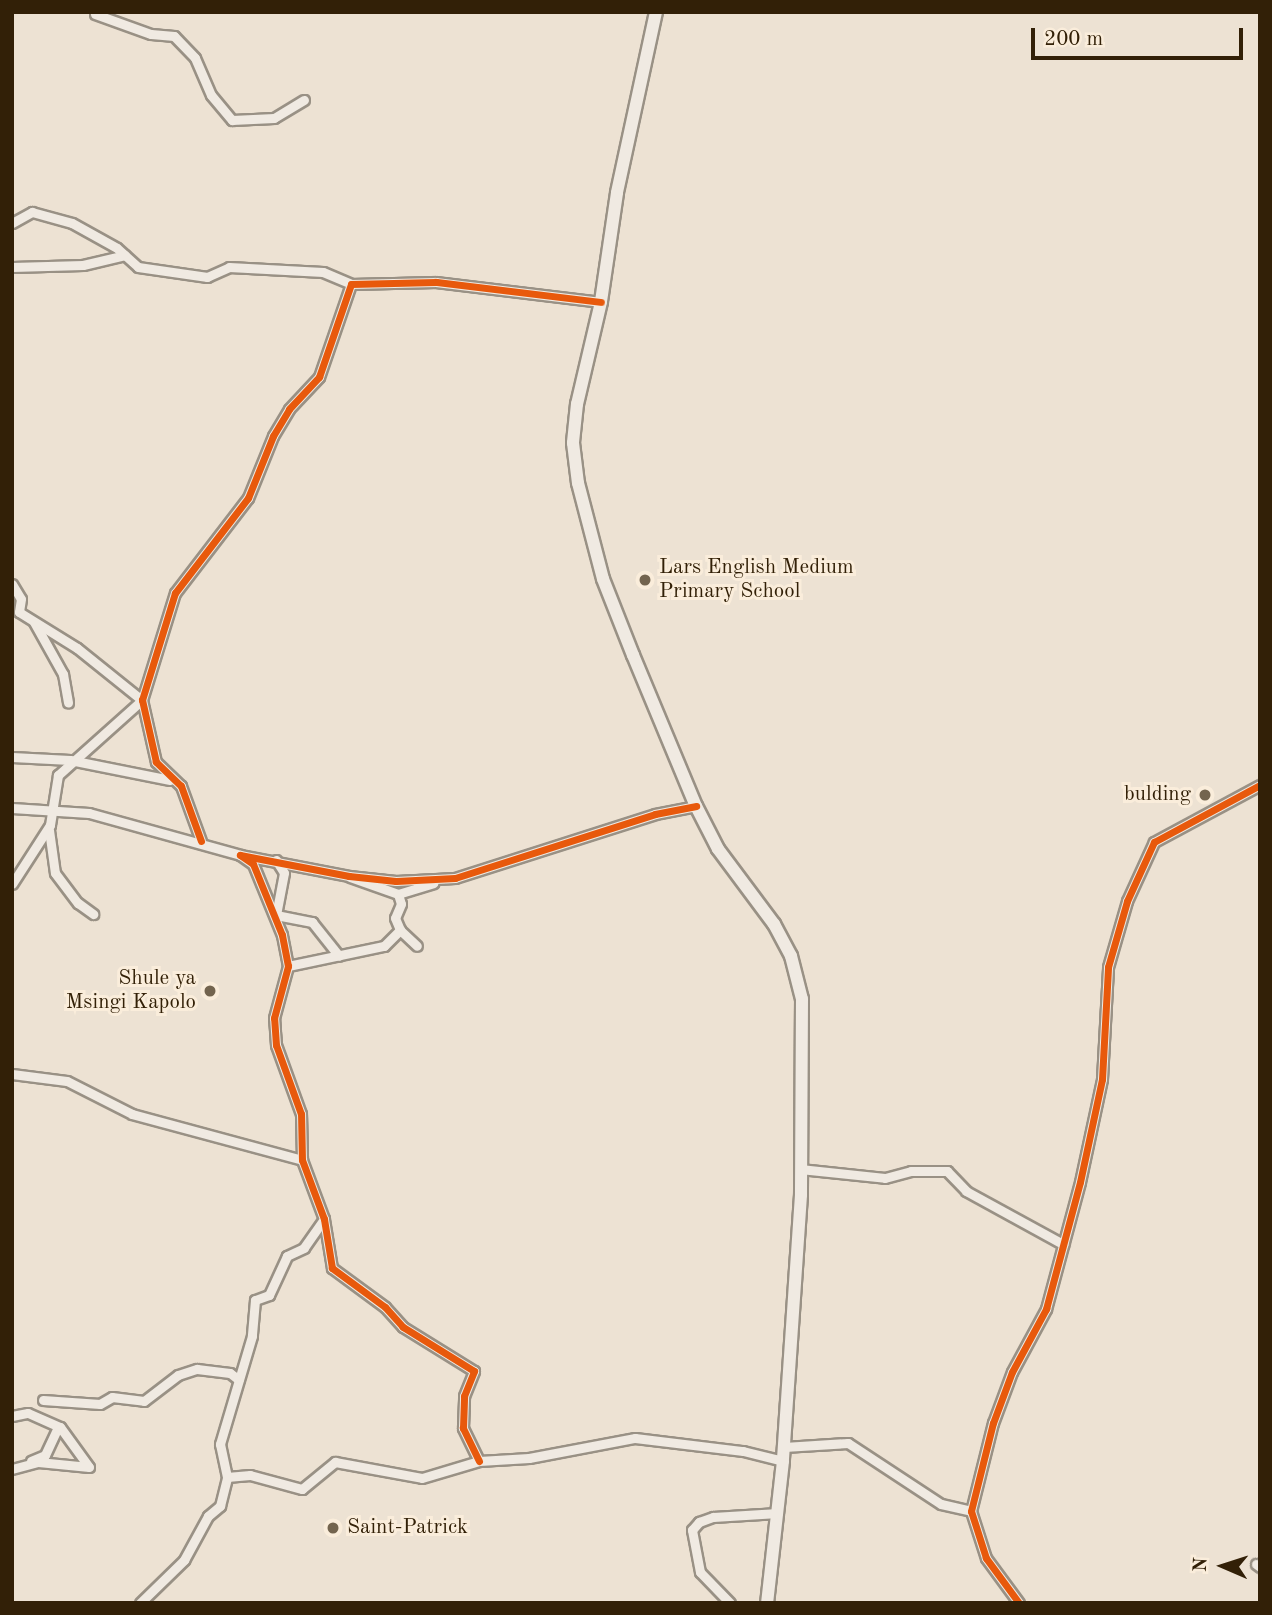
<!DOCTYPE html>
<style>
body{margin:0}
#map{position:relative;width:1272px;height:1615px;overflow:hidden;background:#ede2d3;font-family:"Old Standard TT",serif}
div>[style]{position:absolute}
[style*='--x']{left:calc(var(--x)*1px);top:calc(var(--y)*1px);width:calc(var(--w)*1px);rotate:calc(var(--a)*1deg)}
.roads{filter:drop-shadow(2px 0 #999185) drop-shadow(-2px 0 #999185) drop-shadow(0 2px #999185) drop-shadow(0 -2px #999185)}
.street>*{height:9px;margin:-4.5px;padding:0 4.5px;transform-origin:4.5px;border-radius:4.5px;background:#f0eae2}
.secondary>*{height:12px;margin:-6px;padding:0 6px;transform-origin:6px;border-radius:6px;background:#f0eae2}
.cycleway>*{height:7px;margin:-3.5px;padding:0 3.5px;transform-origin:3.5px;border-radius:3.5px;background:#e8590c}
.dots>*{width:19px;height:19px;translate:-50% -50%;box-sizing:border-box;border:4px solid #faeddb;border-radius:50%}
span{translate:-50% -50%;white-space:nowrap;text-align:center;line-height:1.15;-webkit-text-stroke:6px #faeddb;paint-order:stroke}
.poi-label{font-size:21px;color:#322007}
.left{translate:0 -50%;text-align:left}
.right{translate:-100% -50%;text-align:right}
.frame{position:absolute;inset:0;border:14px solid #322007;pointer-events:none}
.north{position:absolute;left:1188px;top:1531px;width:70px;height:70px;-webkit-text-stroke:5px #faeddb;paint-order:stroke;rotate:273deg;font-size:19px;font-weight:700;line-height:28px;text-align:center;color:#322007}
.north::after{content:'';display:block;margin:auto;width:24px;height:32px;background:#322007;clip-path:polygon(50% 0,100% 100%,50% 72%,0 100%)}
.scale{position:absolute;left:1031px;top:28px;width:212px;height:32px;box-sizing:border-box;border:4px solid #322007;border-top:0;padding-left:9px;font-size:21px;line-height:24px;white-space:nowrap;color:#322007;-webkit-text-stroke:5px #faeddb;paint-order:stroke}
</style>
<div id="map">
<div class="roads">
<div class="street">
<i style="--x:95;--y:14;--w:59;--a:19.7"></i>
<i style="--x:151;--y:34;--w:23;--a:5"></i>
<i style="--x:174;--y:36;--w:30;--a:46"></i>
<i style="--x:195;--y:58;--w:40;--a:66.6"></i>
<i style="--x:211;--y:95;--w:33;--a:50"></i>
<i style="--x:232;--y:120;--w:42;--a:-2.7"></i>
<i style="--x:274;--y:118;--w:35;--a:-31"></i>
<i style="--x:12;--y:223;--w:23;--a:-29"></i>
<i style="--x:32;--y:212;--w:41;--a:15.4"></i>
<i style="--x:72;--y:223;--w:51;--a:29.1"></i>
<i style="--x:117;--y:248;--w:28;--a:42"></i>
<i style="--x:138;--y:267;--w:70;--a:8.2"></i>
<i style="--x:207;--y:277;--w:24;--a:-24"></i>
<i style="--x:229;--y:267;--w:94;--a:3"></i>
<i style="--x:323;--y:272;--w:30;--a:23"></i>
<i style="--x:12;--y:267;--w:71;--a:-1.6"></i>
<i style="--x:83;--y:265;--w:43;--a:-13.4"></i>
<i style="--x:12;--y:584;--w:17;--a:59"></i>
<i style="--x:21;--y:599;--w:13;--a:99"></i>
<i style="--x:19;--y:612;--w:68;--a:31.8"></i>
<i style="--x:77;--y:648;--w:83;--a:38.7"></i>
<i style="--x:142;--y:700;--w:113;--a:138.2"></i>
<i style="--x:58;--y:775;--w:51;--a:99.1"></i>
<i style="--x:50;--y:825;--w:70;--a:122.8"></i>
<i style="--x:34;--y:622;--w:60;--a:60.9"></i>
<i style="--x:63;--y:674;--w:29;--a:80"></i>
<i style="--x:12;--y:757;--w:58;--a:3"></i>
<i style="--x:70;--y:760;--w:102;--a:11.3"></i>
<i style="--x:12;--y:808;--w:77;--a:3.7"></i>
<i style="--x:89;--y:813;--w:157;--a:15.5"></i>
<i style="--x:49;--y:830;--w:43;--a:82.1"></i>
<i style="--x:55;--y:873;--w:38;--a:53"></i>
<i style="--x:78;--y:903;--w:19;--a:36"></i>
<i style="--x:201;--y:841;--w:59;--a:-110"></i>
<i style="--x:181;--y:786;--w:35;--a:-136"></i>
<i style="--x:156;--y:762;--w:64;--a:-102.7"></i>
<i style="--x:142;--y:700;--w:112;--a:-72.9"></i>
<i style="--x:175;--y:593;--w:120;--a:-52.5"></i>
<i style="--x:248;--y:498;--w:67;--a:-68"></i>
<i style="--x:273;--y:436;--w:31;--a:-59"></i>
<i style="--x:289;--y:409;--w:44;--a:-46.8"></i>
<i style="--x:319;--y:377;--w:98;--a:-71"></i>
<i style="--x:351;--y:284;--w:85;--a:-1.3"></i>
<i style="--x:436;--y:282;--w:166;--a:6.9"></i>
<i style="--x:276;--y:860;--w:15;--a:58"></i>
<i style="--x:284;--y:873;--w:43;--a:100.8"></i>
<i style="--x:276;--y:915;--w:37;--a:11"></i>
<i style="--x:312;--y:922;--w:43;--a:51.5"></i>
<i style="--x:350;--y:877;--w:51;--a:19.5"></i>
<i style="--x:398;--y:894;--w:10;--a:73"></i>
<i style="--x:401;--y:904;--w:15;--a:113"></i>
<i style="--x:395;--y:918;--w:13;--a:67"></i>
<i style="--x:400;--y:930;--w:23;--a:43"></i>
<i style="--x:398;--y:894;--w:37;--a:-17"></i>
<i style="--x:288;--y:966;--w:98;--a:-11.8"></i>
<i style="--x:384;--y:946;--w:23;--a:-45"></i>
<i style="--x:12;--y:1074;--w:55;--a:7.3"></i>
<i style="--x:67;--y:1081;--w:73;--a:26.9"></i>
<i style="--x:132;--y:1114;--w:176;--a:15.1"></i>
<i style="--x:800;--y:1169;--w:85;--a:6"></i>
<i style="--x:885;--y:1178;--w:27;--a:-15"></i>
<i style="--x:911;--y:1171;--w:36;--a:0"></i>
<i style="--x:947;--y:1171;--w:28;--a:46"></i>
<i style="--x:966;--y:1191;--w:111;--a:28.7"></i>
<i style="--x:324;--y:1219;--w:35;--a:125"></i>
<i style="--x:304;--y:1248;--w:19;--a:155"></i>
<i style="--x:287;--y:1256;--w:43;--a:114.8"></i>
<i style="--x:269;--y:1295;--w:15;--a:160"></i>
<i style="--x:255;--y:1300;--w:36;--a:95"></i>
<i style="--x:252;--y:1336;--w:113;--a:106.5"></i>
<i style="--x:220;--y:1444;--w:34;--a:78"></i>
<i style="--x:227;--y:1477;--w:23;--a:-5"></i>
<i style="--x:250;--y:1475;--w:54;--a:15.1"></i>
<i style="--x:302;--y:1489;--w:43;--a:-39.3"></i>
<i style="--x:335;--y:1462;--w:88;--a:10.4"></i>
<i style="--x:422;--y:1478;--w:59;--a:-16.6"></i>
<i style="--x:479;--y:1461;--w:50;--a:-3.4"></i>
<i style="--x:529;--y:1458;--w:108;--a:-10.7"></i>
<i style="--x:635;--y:1438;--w:109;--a:6.9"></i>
<i style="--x:743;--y:1451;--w:41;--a:14"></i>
<i style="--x:43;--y:1400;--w:57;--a:4"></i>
<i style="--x:100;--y:1404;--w:14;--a:-30"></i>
<i style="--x:112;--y:1397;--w:32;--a:7"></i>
<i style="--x:144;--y:1401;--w:43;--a:-37.4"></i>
<i style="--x:178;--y:1375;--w:20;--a:-18"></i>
<i style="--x:197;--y:1369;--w:33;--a:7"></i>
<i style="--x:230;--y:1373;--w:11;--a:38"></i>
<i style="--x:12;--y:1416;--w:16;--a:-11"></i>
<i style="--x:28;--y:1413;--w:35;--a:24"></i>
<i style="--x:60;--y:1427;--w:49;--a:54.1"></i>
<i style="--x:89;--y:1467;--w:51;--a:-174.4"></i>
<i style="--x:38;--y:1462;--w:27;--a:165"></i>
<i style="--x:784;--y:1447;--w:64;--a:-3.6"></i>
<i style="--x:848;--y:1443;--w:111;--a:33.3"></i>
<i style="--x:941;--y:1504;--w:31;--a:13"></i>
<i style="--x:31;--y:1461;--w:15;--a:-23"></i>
<i style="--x:45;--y:1455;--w:31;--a:-65"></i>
<i style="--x:479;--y:1461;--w:37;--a:-116"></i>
<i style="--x:463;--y:1428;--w:32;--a:-88"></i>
<i style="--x:464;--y:1396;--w:27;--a:-68"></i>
<i style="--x:474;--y:1371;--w:84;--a:-148.2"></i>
<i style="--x:403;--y:1327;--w:27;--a:-132"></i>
<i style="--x:385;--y:1307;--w:66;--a:-143.7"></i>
<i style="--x:332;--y:1268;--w:50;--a:-99.3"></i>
<i style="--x:324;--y:1219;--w:63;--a:-110.4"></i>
<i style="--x:302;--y:1160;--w:46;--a:-91.2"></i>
<i style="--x:301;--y:1114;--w:73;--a:-109.9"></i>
<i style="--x:276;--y:1045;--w:27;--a:-94"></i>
<i style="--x:274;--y:1018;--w:54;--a:-74.9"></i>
<i style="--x:288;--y:966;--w:32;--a:-101"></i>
<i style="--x:282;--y:935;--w:77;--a:-112.2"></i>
<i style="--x:253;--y:864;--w:16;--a:-145"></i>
<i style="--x:240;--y:855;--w:111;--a:10.9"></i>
<i style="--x:349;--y:876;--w:47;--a:6.1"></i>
<i style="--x:396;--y:881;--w:59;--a:-2.9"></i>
<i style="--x:455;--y:878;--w:210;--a:-17.7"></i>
<i style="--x:655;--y:814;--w:42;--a:-11"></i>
<i style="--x:1256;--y:1564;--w:5;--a:37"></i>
<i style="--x:140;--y:1603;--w:62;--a:-44.3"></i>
<i style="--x:184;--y:1560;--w:50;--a:-61.4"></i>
<i style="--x:208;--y:1516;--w:16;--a:-40"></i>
<i style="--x:220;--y:1506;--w:30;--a:-76"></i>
<i style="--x:730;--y:1603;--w:43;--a:-134.1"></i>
<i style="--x:700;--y:1572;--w:43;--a:-100.8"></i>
<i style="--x:692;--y:1530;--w:11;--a:-49"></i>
<i style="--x:699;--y:1522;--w:15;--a:-20"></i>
<i style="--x:713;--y:1517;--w:65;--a:-3.5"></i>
<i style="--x:1019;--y:1603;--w:56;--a:-126.3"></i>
<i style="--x:986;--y:1558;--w:49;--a:-107.7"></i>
<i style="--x:971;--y:1511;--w:91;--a:-76"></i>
<i style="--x:993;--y:1423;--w:54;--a:-69.6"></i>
<i style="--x:1012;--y:1372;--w:72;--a:-61.6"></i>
<i style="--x:1046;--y:1309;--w:131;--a:-75"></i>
<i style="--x:1080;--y:1182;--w:105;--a:-77.9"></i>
<i style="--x:1102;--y:1079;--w:112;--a:-86.9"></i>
<i style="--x:1108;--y:967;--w:69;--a:-73.9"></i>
<i style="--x:1127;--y:901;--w:65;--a:-65.4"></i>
<i style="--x:1154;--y:842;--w:120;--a:-28.3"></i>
</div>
<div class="secondary">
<i style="--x:656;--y:12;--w:185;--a:102.2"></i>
<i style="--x:617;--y:193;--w:110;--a:98.4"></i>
<i style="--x:601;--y:302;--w:105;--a:103.2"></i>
<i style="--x:577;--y:404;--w:39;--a:96"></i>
<i style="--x:573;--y:443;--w:40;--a:82.9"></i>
<i style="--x:578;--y:483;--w:99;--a:75.4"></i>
<i style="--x:603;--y:579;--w:82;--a:68.5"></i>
<i style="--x:633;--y:655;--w:164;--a:67.4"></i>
<i style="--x:696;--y:806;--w:48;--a:62.9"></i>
<i style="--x:718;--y:849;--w:94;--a:53.3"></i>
<i style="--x:774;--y:924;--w:36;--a:62"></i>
<i style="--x:791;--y:956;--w:44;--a:75.7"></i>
<i style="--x:802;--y:999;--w:196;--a:90.3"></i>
<i style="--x:801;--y:1195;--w:267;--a:93.9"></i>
<i style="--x:783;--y:1461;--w:143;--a:96.4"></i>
</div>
</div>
<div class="cycleway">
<i style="--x:201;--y:841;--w:59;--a:-110"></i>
<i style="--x:181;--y:786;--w:35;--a:-136"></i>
<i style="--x:156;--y:762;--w:64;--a:-102.7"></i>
<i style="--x:142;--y:700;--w:112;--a:-72.9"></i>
<i style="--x:175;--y:593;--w:120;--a:-52.5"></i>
<i style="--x:248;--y:498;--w:67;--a:-68"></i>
<i style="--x:273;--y:436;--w:31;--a:-59"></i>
<i style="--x:289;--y:409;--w:44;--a:-46.8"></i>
<i style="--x:319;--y:377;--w:98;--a:-71"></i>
<i style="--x:351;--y:284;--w:85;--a:-1.3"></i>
<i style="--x:436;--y:282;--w:166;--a:6.9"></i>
<i style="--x:479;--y:1461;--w:37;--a:-116"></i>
<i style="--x:463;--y:1428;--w:32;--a:-88"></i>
<i style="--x:464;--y:1396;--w:27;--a:-68"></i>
<i style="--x:474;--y:1371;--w:84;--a:-148.2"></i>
<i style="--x:403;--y:1327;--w:27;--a:-132"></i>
<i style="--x:385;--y:1307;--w:66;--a:-143.7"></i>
<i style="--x:332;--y:1268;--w:50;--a:-99.3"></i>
<i style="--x:324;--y:1219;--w:63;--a:-110.4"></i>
<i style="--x:302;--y:1160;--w:46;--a:-91.2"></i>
<i style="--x:301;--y:1114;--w:73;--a:-109.9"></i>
<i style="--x:276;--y:1045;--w:27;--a:-94"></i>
<i style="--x:274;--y:1018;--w:54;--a:-74.9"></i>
<i style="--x:288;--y:966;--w:32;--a:-101"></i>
<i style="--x:282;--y:935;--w:77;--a:-112.2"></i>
<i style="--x:253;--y:864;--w:16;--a:-145"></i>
<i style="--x:240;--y:855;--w:111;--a:10.9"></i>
<i style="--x:349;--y:876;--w:47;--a:6.1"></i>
<i style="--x:396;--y:881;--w:59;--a:-2.9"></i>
<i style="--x:455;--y:878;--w:210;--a:-17.7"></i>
<i style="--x:655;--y:814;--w:42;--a:-11"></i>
<i style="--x:1019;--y:1603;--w:56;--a:-126.3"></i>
<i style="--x:986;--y:1558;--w:49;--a:-107.7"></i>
<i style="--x:971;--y:1511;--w:91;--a:-76"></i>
<i style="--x:993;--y:1423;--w:54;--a:-69.6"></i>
<i style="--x:1012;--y:1372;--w:72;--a:-61.6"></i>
<i style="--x:1046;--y:1309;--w:131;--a:-75"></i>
<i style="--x:1080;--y:1182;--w:105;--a:-77.9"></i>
<i style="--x:1102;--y:1079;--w:112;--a:-86.9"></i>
<i style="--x:1108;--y:967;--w:69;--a:-73.9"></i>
<i style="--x:1127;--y:901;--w:65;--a:-65.4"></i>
<i style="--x:1154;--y:842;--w:120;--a:-28.3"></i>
</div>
<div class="dots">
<i style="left:645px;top:580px;background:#73644e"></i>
<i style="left:1205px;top:795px;background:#73644e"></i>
<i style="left:210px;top:991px;background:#73644e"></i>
<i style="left:333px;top:1528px;background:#73644e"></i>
</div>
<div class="poi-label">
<span class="left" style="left:659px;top:580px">Lars English Medium<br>Primary School</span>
<span class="right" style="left:1191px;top:795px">bulding</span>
<span class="right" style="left:196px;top:991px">Shule ya<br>Msingi Kapolo</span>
<span class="left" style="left:347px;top:1528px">Saint-Patrick</span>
</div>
<div class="frame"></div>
<div class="north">N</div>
<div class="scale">200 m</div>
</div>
